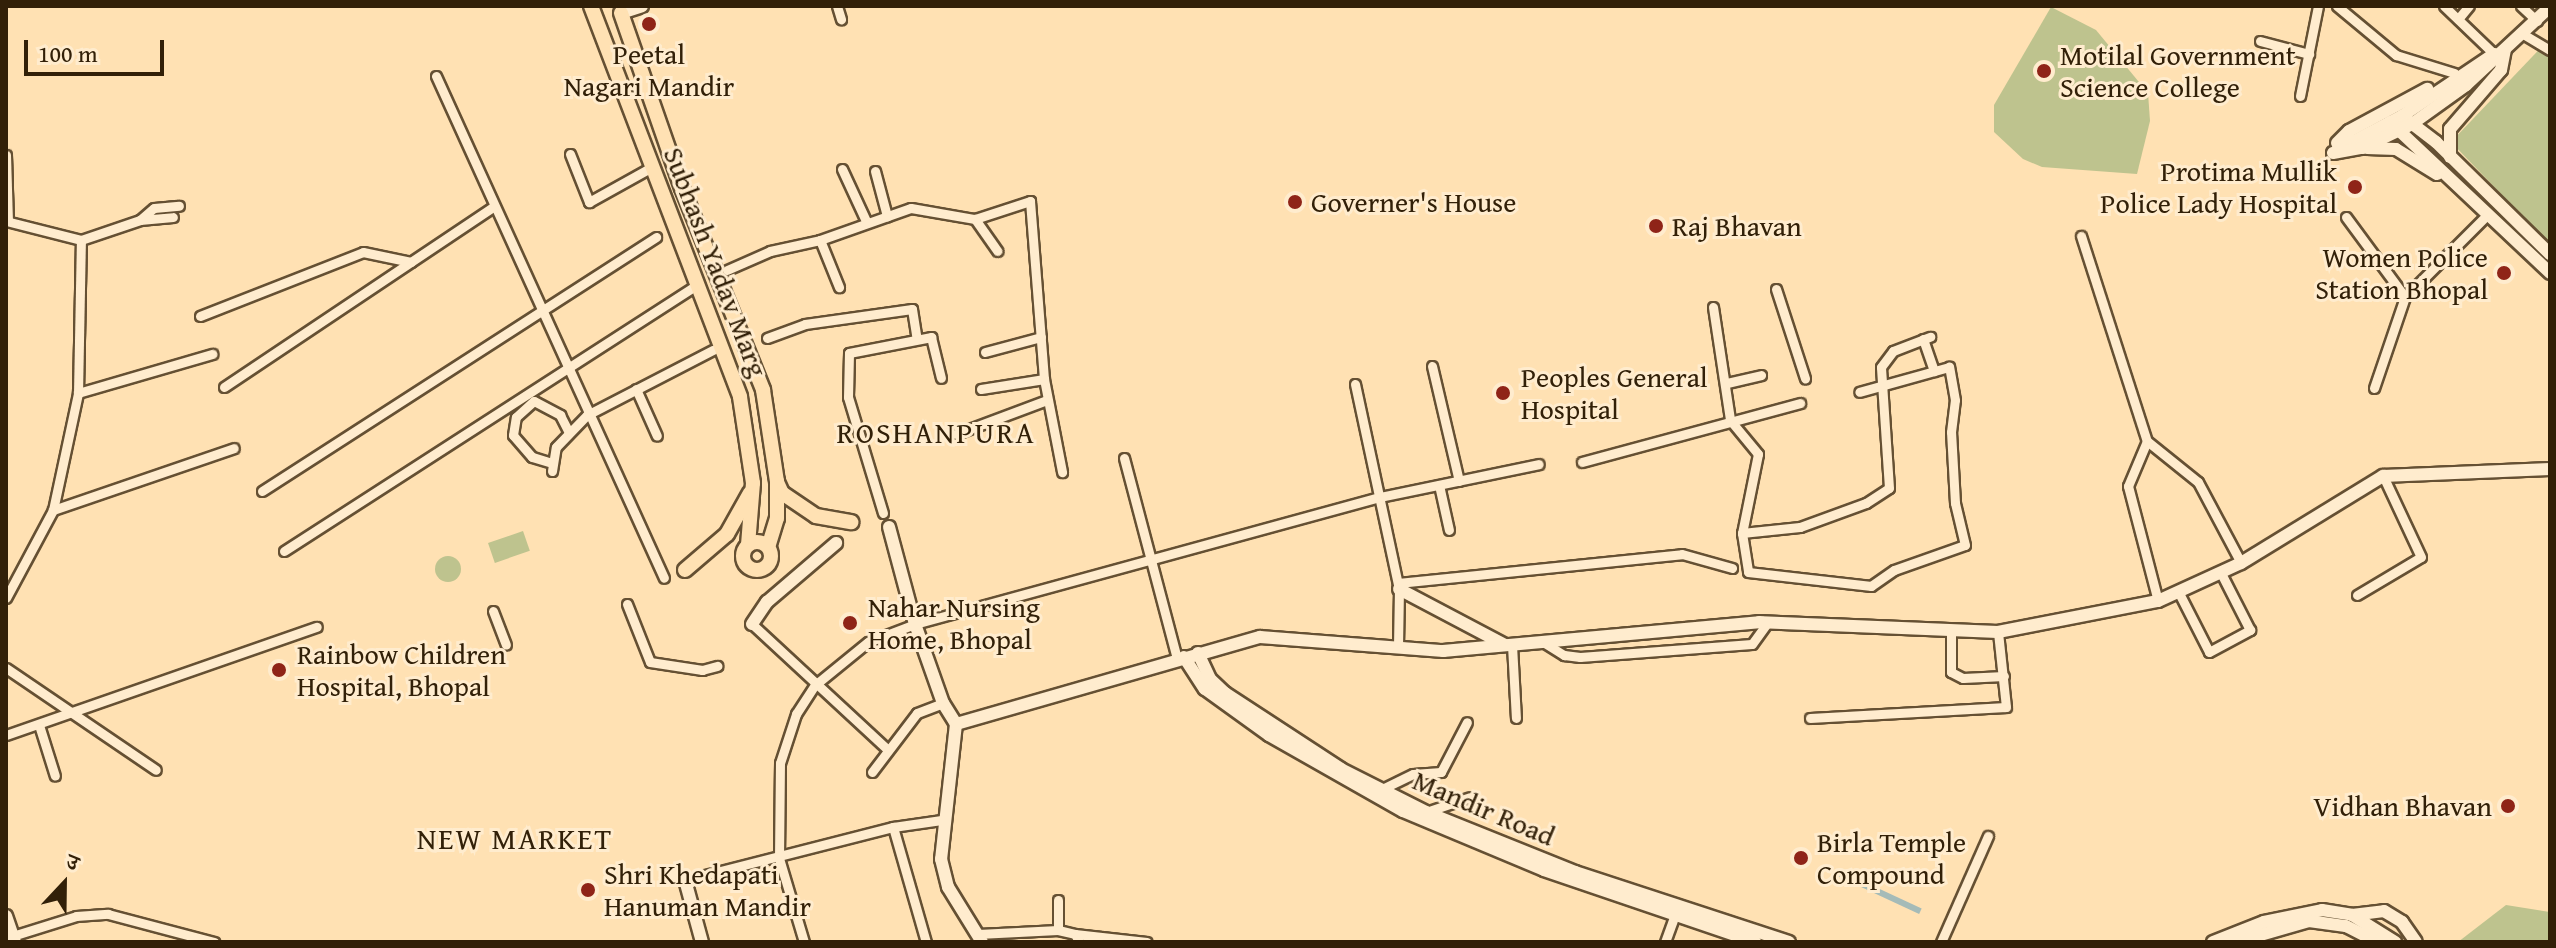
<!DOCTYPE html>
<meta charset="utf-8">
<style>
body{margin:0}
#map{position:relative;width:2556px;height:948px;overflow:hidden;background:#ffe1b3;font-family:"Gentium Book Plus","Noto Serif Devanagari",serif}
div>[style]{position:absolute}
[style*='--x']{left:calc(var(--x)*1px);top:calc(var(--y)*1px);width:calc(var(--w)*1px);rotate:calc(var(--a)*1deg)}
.green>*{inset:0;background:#bec38e;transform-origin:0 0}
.round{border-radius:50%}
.water>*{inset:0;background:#a5bbb8;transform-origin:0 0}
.roads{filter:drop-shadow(2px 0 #655033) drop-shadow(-2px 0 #655033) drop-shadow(0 2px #655033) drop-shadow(0 -2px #655033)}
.street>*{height:9px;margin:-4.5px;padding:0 4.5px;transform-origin:4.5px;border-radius:4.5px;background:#ffecce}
.secondary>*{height:12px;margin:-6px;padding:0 6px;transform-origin:6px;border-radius:6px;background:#ffecce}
.primary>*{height:14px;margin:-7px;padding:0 7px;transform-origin:7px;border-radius:7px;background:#ffe1b3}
.primary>.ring{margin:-7px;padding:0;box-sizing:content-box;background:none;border:14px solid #ffe1b3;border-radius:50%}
.dots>*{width:22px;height:22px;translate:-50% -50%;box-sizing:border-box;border:4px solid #ffecce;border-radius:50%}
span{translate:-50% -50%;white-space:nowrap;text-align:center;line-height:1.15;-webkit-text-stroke:6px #ffecce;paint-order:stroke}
.poi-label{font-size:28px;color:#322008}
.left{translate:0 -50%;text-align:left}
.right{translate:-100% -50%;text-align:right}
.street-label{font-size:28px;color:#322008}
.neighbourhood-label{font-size:30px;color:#322008;letter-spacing:2px}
.frame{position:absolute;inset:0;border:8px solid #322008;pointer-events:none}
.north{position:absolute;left:24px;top:844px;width:80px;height:80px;-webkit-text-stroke:6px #ffecce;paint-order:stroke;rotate:22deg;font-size:22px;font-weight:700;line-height:32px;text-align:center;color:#322008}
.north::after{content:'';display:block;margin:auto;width:28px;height:36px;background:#322008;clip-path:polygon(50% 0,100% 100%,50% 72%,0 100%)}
.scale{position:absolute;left:24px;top:40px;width:140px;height:36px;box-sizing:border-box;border:4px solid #322008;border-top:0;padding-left:10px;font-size:24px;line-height:28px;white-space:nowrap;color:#322008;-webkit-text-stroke:6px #ffecce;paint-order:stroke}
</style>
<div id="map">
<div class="green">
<i style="clip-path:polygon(2051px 7px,2096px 30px,2148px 93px,2150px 121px,2137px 174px,2042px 167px,2023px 159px,1994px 132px,1994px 105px)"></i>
<i style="clip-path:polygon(2550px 38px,2550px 245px,2451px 142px)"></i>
<i style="left:523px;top:531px;width:21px;height:37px;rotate:71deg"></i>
<i class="round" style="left:435px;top:556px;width:26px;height:26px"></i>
<i style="clip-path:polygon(2506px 905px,2550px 912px,2550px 942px,2458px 942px)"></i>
</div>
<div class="water">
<i style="left:1841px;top:871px;width:89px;height:6px;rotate:25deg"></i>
</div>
<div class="roads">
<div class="street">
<i style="--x:837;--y:6;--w:14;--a:73"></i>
<i style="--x:2337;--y:6;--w:77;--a:39.7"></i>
<i style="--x:2396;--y:55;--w:61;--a:17.2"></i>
<i style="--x:2444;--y:6;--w:69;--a:43.8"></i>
<i style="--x:2521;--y:6;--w:22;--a:43"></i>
<i style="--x:2458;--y:19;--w:17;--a:-50"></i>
<i style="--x:2523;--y:34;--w:31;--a:31"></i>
<i style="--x:2260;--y:41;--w:51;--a:14.9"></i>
<i style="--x:436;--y:76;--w:551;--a:65.57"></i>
<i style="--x:2300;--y:96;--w:92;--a:-78.7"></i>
<i style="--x:570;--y:154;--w:52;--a:68.4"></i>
<i style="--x:589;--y:202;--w:72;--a:-29.1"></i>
<i style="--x:6;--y:155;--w:66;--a:88.3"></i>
<i style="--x:842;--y:169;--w:57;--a:65.2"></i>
<i style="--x:875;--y:171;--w:47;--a:75.1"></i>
<i style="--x:2346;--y:217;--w:99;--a:53.6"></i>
<i style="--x:975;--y:219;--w:39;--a:55"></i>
<i style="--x:140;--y:220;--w:33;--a:-5"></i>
<i style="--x:6;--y:221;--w:77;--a:14.2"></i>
<i style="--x:81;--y:240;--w:62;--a:-18.7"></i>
<i style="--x:140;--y:220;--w:18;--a:-41"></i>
<i style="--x:154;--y:208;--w:25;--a:-5"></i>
<i style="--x:2081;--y:236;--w:215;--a:72.2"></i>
<i style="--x:2147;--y:441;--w:65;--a:38.8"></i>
<i style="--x:2198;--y:482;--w:92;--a:62"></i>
<i style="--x:820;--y:240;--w:51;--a:68"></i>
<i style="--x:727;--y:270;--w:47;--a:-23.8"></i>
<i style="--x:770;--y:251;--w:51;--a:-12.4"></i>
<i style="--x:820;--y:240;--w:96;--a:-19.4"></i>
<i style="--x:911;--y:208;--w:65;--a:9.8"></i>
<i style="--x:975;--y:219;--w:58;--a:-18.1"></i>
<i style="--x:1030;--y:201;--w:179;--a:85.5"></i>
<i style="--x:1044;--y:379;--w:95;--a:79"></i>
<i style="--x:1776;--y:289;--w:94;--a:72"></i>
<i style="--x:1713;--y:307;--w:114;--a:81.4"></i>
<i style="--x:1730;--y:420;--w:44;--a:50.5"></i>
<i style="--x:1758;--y:454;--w:81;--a:101.4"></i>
<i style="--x:1742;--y:533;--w:39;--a:81"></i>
<i style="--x:1748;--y:572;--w:124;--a:6.5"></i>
<i style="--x:1871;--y:586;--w:28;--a:-35"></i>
<i style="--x:1894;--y:570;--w:75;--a:-19.4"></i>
<i style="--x:1965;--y:545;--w:43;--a:-103.4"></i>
<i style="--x:1955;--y:503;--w:71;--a:-93.2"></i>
<i style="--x:1951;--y:432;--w:32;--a:-83"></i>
<i style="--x:1955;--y:400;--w:34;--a:-100"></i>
<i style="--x:1949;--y:367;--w:93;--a:164.5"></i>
<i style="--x:200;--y:316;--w:175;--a:-21.4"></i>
<i style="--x:363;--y:252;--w:49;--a:11.8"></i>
<i style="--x:767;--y:338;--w:40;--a:-20.2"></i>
<i style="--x:805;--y:324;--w:108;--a:-8"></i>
<i style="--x:912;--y:309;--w:30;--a:81"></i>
<i style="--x:1923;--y:339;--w:34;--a:71"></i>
<i style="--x:985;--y:352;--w:58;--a:-15"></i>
<i style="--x:1432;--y:366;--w:118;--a:76.8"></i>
<i style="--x:1727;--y:383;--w:35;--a:-13"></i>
<i style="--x:1355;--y:384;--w:210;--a:77.9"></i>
<i style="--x:1399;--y:589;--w:56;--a:91"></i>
<i style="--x:224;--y:387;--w:325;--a:-33.8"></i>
<i style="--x:2374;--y:388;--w:96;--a:-71.2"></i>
<i style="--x:2405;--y:297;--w:117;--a:-45"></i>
<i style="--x:636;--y:389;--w:51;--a:65.9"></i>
<i style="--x:981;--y:389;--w:64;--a:-9"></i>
<i style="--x:78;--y:393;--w:140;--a:-16.2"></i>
<i style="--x:956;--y:434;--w:97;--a:-20.5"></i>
<i style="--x:2147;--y:441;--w:49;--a:112.9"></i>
<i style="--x:2128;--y:486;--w:119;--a:75.4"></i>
<i style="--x:1124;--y:458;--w:208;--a:75.2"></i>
<i style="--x:1582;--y:462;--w:226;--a:-15.1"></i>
<i style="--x:552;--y:463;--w:21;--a:-163"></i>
<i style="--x:532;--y:457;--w:29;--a:-131"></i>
<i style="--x:513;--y:435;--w:18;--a:-81"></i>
<i style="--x:516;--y:417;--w:24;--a:-42"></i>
<i style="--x:534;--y:401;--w:30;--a:28"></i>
<i style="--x:560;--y:415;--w:18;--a:63"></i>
<i style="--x:552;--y:471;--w:24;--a:-81"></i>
<i style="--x:556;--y:447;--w:45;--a:-45.9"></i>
<i style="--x:587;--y:415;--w:142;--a:-27.3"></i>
<i style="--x:1439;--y:485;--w:46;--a:77.5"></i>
<i style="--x:262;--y:491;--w:469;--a:-32.8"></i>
<i style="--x:53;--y:510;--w:191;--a:-18.9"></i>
<i style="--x:883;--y:513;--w:121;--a:-106.8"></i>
<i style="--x:848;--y:397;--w:44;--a:-88.7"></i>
<i style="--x:849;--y:353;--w:84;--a:-11"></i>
<i style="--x:931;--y:337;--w:42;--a:76.3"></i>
<i style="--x:1742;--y:533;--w:58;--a:-5.9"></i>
<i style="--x:1800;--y:527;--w:70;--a:-20"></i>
<i style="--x:1866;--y:503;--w:27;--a:-33"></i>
<i style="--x:1889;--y:488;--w:121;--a:-93.8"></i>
<i style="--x:1881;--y:367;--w:20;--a:-53"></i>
<i style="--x:1893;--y:351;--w:40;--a:-21"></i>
<i style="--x:284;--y:551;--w:491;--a:-32.8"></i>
<i style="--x:1398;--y:583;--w:285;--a:-5.8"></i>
<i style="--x:1682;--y:554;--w:52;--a:15.6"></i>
<i style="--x:2179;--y:593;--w:66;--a:63"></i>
<i style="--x:2209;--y:652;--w:47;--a:-28.2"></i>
<i style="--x:2250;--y:630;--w:64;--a:-117"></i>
<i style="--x:2357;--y:595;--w:74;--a:-30.7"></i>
<i style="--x:2421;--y:557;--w:89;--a:-115.1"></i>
<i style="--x:6;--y:598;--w:100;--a:-61.9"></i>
<i style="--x:53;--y:510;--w:120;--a:-77.9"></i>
<i style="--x:78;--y:393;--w:153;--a:-88.9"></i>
<i style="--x:627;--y:604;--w:62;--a:68.4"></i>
<i style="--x:650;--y:662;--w:53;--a:8.7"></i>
<i style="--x:702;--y:670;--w:16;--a:-15"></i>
<i style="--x:493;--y:611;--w:36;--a:69"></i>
<i style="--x:752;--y:624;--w:184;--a:42.8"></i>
<i style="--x:1951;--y:633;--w:39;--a:90"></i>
<i style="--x:1951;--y:672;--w:13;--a:27"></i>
<i style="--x:1963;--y:678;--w:41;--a:-2.8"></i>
<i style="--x:1543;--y:642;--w:25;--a:32"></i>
<i style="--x:1564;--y:655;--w:16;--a:7"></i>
<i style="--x:1580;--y:657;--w:172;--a:-4.3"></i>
<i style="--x:1752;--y:644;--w:26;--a:-54"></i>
<i style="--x:1512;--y:645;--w:73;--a:86.9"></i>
<i style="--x:6;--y:668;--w:181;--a:34.2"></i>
<i style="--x:1810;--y:718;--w:196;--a:-3.2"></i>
<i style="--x:2006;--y:707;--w:75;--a:-96.1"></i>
<i style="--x:39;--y:725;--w:53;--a:72.6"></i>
<i style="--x:6;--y:735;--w:329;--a:-19.2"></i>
<i style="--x:872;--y:772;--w:74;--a:-52.7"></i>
<i style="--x:917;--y:713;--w:28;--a:-21"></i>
<i style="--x:1382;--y:789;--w:34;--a:-26"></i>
<i style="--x:1413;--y:774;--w:28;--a:-4"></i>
<i style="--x:1441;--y:772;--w:56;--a:-62.5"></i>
<i style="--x:1426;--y:812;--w:46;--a:-18.8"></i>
<i style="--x:893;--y:827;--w:120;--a:74"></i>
<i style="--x:685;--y:880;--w:215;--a:-14.3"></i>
<i style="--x:893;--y:827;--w:49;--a:-8.3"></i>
<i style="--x:1058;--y:930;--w:30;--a:-90"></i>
<i style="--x:978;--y:934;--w:80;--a:-2.9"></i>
<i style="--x:1058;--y:930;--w:17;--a:13"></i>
<i style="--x:1075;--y:934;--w:9;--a:63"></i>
<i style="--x:1075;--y:934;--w:72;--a:6.3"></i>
<i style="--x:6;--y:938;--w:73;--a:-17.4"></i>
<i style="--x:76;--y:916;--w:32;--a:-4"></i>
<i style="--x:108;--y:914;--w:110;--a:14.8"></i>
<i style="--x:804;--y:942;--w:88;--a:-106.6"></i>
<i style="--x:779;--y:858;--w:95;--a:-89.4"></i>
<i style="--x:780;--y:763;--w:52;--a:-71.9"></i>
<i style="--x:796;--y:714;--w:35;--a:-57"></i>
<i style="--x:815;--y:685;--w:68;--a:-39.1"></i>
<i style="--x:868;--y:642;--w:50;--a:-21"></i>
<i style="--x:915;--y:624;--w:482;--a:-15.3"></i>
<i style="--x:1380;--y:497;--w:162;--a:-11.7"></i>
<i style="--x:1665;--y:942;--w:27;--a:-70"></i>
<i style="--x:1941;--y:942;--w:116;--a:-66.1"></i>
</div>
<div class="secondary">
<i style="--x:621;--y:13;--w:22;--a:-18"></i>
<i style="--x:2402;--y:116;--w:43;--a:37.4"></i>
<i style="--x:2436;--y:142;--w:160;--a:44.5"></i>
<i style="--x:2390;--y:122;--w:220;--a:43.3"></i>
<i style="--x:2337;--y:143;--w:17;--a:-45"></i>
<i style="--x:2349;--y:131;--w:89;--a:-28.3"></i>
<i style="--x:2367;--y:148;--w:29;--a:2"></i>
<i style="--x:2396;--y:149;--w:48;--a:31.4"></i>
<i style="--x:2337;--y:150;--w:73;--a:-27.6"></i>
<i style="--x:2402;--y:116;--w:111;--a:-34"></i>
<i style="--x:2333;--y:153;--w:29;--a:-10"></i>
<i style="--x:2362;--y:148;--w:55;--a:-25.6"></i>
<i style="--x:2412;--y:124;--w:67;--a:-35.8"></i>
<i style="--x:2466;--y:85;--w:115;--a:-42.9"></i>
<i style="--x:2450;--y:157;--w:28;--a:-90"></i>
<i style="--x:2450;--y:129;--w:78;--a:-49.2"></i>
<i style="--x:2501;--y:70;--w:21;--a:-79"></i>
<i style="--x:889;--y:527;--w:100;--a:75"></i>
<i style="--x:915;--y:624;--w:84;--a:70.5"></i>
<i style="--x:943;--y:703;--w:25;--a:58"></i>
<i style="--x:956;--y:724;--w:136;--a:96.3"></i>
<i style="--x:941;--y:859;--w:29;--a:76"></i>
<i style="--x:948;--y:887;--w:65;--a:58.3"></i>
<i style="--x:1399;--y:589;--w:120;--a:27.8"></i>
<i style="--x:752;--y:624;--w:27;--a:-56"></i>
<i style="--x:767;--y:602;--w:91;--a:-40.5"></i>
<i style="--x:1198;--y:653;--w:29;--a:65"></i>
<i style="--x:1210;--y:679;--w:21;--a:43"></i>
<i style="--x:1225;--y:693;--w:139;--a:33.2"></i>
<i style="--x:1341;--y:769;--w:95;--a:26.8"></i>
<i style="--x:1426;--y:812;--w:161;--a:21.9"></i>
<i style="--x:1575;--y:872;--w:225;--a:18.1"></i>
<i style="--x:1184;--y:657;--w:38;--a:57"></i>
<i style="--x:1205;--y:689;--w:79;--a:35.7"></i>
<i style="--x:1269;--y:735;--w:154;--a:29.6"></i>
<i style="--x:1403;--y:811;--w:153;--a:22.7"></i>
<i style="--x:1544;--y:870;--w:223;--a:18.8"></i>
<i style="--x:956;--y:724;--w:316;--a:-16"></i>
<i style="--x:1260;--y:637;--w:184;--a:4.4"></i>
<i style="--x:1443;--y:651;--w:317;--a:-5.2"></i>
<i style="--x:1759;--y:622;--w:239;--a:2.4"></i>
<i style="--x:1998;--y:632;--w:163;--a:-11"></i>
<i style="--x:2158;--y:601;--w:91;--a:-24.6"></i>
<i style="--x:2241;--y:563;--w:167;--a:-31.5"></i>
<i style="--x:2383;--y:476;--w:167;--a:-2.4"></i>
<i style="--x:671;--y:875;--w:15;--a:20"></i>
<i style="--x:685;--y:880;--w:64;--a:74.7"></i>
<i style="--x:2352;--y:915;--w:32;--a:-7"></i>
<i style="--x:2384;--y:911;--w:21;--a:31"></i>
<i style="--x:2402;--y:922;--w:24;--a:55"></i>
<i style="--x:6;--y:916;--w:28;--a:71"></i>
<i style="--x:2213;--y:942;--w:55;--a:-21.4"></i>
<i style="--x:2264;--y:922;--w:59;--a:-11.7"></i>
<i style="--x:2322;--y:910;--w:30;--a:9"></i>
<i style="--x:2352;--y:915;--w:51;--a:32.1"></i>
<i style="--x:2236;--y:942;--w:76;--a:-16"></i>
<i style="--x:2309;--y:921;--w:37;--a:8"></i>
<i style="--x:2346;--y:926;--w:35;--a:27"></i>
</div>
<div class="primary">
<i style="--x:591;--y:6;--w:418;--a:69.1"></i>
<i style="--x:740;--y:397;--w:87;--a:81.4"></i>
<i style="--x:753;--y:483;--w:62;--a:94.6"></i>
<i style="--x:621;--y:13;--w:185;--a:70.8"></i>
<i style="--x:682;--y:188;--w:218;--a:68.1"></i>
<i style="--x:763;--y:390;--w:92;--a:81.3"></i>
<i style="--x:777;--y:481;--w:37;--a:90"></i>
<i style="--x:777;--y:518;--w:30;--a:107"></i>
<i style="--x:777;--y:482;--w:12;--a:66"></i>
<i style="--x:782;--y:493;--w:41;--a:34.1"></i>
<i style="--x:816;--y:516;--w:36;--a:10"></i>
<i class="ring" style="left:743px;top:542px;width:14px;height:14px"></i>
<i style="--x:685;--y:570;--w:55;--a:-40.6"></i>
<i style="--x:727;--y:534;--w:47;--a:-60.7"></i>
</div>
</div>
<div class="dots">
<i style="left:649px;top:24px;background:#8f2418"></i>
<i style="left:2044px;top:71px;background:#8f2418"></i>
<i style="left:2355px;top:187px;background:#8f2418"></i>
<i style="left:1295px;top:202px;background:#8f2418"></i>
<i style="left:1656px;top:226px;background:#8f2418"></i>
<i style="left:2504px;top:273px;background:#8f2418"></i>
<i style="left:1503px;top:393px;background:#8f2418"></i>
<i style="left:850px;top:623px;background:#8f2418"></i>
<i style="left:279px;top:670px;background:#8f2418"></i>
<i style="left:2508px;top:806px;background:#8f2418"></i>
<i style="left:1801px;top:858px;background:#8f2418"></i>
<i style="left:588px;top:890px;background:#8f2418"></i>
</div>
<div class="poi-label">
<span style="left:649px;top:70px">Peetal<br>Nagari Mandir</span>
<span class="left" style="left:2060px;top:71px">Motilal Government<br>Science College</span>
<span class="right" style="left:2337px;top:187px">Protima Mullik<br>Police Lady Hospital</span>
<span class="left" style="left:1311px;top:202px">Governer's House</span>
<span class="left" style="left:1672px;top:226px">Raj Bhavan</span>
<span class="right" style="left:2488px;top:273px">Women Police<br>Station Bhopal</span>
<span class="left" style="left:1521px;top:393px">Peoples General<br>Hospital</span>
<span class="left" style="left:868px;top:623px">Nahar Nursing<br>Home, Bhopal</span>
<span class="left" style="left:297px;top:670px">Rainbow Children<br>Hospital, Bhopal</span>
<span class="right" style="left:2492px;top:806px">Vidhan Bhavan</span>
<span class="left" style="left:1817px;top:858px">Birla Temple<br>Compound</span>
<span class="left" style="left:604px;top:890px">Shri Khedapati<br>Hanuman Mandir</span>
</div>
<div class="street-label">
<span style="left:716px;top:262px;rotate:69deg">Subhash Yadav Marg</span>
<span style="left:1484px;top:808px;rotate:23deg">Mandir Road</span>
</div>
<div class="neighbourhood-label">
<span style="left:936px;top:432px">ROSHANPURA</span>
<span style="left:515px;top:838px">NEW MARKET</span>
</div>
<div class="frame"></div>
<div class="north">उ</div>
<div class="scale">100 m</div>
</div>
